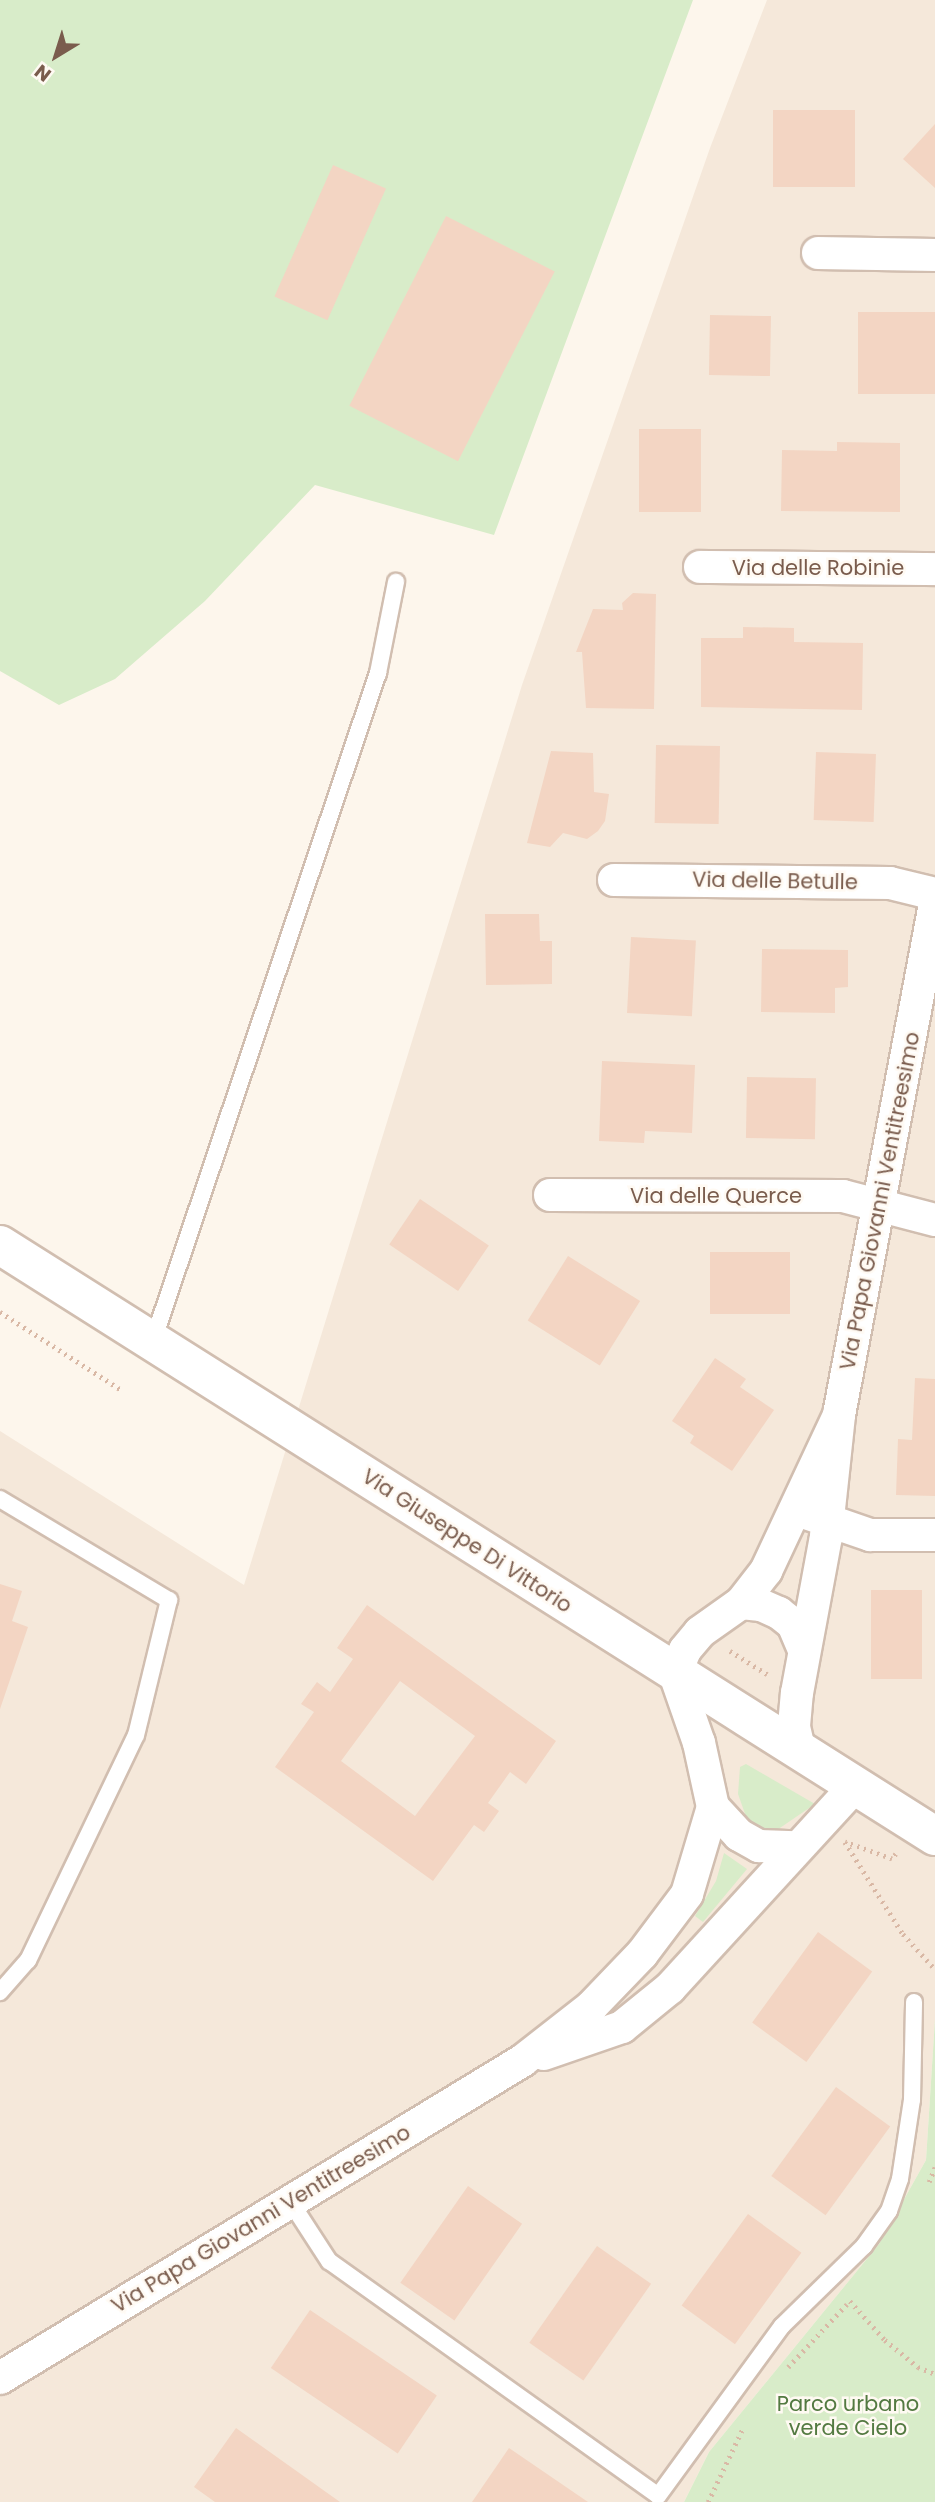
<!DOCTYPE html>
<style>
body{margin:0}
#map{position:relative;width:935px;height:2502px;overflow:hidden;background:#fdf6ec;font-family:Poppins,sans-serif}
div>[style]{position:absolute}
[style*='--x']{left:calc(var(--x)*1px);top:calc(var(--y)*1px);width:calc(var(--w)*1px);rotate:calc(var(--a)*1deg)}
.residential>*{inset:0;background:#f5e8da}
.green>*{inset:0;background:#d8ecc9}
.building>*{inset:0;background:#f3d5c3;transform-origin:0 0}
.path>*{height:4.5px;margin-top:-2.25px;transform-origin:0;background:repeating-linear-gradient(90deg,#d9b8a5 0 2px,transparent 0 7px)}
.roads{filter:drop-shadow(2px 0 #d1beb0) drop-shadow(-2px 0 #d1beb0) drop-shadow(0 2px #d1beb0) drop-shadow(0 -2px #d1beb0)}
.lane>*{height:16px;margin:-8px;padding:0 8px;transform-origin:8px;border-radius:8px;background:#fff}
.street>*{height:32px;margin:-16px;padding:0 16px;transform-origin:16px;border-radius:16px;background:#fff}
.secondary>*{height:38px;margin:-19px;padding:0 19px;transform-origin:19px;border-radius:19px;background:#fff}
span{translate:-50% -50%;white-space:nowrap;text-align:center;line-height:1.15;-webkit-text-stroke:5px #fffaf3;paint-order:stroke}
.street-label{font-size:21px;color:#7a5c4d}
.park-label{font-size:21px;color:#537a41}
.north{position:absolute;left:21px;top:21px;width:70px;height:70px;-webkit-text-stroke:5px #fffaf3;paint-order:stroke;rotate:218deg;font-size:19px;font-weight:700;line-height:28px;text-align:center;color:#7a5c4d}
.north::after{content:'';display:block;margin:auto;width:24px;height:32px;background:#7a5c4d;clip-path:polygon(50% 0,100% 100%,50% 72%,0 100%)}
</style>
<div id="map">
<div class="residential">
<i style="clip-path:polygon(767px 0,935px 0,935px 2019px,926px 2160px,879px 2244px,709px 2452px,684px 2502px,0 2502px,0 1431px,244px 1585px,522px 685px,710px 148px)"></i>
</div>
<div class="green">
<i style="clip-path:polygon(0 0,693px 0,494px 535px,315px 485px,205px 601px,115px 679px,59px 705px,0 671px)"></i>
<i style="clip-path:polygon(746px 1764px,815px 1804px,774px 1832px,749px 1825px,738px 1794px,740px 1767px)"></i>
<i style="clip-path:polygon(724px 1853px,747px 1869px,703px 1922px,695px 1916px,716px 1881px)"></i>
<i style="clip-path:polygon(935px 2019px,935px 2502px,684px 2502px,709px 2452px,879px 2244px,926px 2160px)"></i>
</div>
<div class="building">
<i style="left:773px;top:110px;width:82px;height:77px"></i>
<i style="clip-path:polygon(935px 124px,935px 188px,903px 159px)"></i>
<i style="left:333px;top:165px;width:58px;height:144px;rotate:24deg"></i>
<i style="left:446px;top:216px;width:122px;height:213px;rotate:27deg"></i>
<i style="left:935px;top:312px;width:82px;height:77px;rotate:90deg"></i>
<i style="left:710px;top:315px;width:61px;height:60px;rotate:1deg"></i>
<i style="left:639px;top:429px;width:62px;height:83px"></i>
<i style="clip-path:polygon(837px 442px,900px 443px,900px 512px,781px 511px,782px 450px,837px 451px)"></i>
<i style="clip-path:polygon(633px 593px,656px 594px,654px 709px,586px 708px,582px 652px,576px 652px,593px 609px,623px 610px,622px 603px)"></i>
<i style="clip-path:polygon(743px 627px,794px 628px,794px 642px,863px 643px,862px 710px,701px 707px,701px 638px,743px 638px)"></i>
<i style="left:656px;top:745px;width:64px;height:78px;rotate:1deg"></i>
<i style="clip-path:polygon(551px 751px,593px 753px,594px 792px,609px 794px,605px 821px,598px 831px,587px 839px,563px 833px,550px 847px,527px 843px)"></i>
<i style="left:816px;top:752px;width:60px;height:68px;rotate:2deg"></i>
<i style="clip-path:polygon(485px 914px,539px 914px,540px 941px,552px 941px,552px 984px,486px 985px)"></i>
<i style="left:631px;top:937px;width:65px;height:76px;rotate:3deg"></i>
<i style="clip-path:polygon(762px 949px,848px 950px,848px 987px,835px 988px,835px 1013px,761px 1012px)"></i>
<i style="clip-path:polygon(602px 1061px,695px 1065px,692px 1133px,645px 1131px,644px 1143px,599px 1141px)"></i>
<i style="left:747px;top:1077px;width:69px;height:61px;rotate:1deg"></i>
<i style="left:420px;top:1199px;width:83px;height:55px;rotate:34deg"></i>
<i style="left:790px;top:1252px;width:62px;height:80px;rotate:90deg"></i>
<i style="left:568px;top:1256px;width:85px;height:76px;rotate:32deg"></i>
<i style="clip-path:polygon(715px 1358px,746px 1379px,740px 1387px,774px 1410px,732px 1471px,690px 1443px,694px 1436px,672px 1421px)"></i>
<i style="clip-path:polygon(915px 1378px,935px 1379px,935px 1496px,896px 1495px,898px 1439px,912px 1440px)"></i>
<i style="clip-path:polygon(0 1584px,22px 1591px,12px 1621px,28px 1627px,0 1709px)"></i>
<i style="left:871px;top:1590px;width:51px;height:89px"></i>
<i style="clip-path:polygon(evenodd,367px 1605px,556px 1741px,526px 1784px,510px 1772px,488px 1803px,499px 1811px,484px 1832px,474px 1825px,433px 1881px,275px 1767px,314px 1712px,301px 1704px,317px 1682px,330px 1692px,353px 1659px,337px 1648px,367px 1605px,400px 1681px,475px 1736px,415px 1816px,341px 1761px,400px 1681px)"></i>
<i style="left:818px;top:1932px;width:67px;height:112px;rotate:36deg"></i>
<i style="left:836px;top:2087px;width:67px;height:110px;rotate:36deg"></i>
<i style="left:468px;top:2186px;width:66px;height:118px;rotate:35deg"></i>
<i style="left:748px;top:2214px;width:66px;height:113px;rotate:36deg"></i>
<i style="left:597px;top:2246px;width:66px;height:118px;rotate:35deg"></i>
<i style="left:310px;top:2310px;width:153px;height:70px;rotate:34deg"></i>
<i style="clip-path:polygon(236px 2428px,340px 2502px,215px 2502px,194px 2487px)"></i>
<i style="clip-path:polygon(509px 2448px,588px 2502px,472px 2502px)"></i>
</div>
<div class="path">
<i style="--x:0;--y:1312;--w:146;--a:32.7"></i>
<i style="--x:730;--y:1651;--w:44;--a:31.9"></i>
<i style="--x:896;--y:1854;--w:6;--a:129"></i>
<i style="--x:892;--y:1859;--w:50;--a:-160.1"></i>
<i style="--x:845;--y:1842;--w:109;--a:57.8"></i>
<i style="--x:903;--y:1934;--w:47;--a:47.6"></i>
<i style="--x:929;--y:2182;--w:16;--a:-68"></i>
<i style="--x:850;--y:2301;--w:52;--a:48.1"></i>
<i style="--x:885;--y:2340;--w:43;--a:39.3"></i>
<i style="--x:918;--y:2367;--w:18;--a:22"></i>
<i style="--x:788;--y:2367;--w:86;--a:-46.9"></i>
<i style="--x:708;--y:2502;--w:80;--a:-64.7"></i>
</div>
<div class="roads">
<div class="lane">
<i style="--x:153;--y:1341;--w:705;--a:-71.39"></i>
<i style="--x:378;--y:673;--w:93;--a:-78.8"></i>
<i style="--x:0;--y:1499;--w:197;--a:30.9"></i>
<i style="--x:169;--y:1600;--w:139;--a:103.7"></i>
<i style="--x:136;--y:1735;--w:250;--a:115.6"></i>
<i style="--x:28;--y:1960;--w:43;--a:131.2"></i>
<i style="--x:290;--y:2201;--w:72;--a:57"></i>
<i style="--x:329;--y:2261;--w:404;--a:35.5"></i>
<i style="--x:658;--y:2496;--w:210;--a:-53.9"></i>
<i style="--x:782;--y:2326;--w:115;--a:-44.3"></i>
<i style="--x:864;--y:2246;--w:43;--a:-54.5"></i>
<i style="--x:889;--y:2211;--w:34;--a:-71"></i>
<i style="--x:900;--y:2179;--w:80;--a:-81.4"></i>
<i style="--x:912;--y:2100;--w:98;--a:-88.8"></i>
</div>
<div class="street">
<i style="--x:818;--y:253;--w:117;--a:1"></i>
<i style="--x:700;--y:567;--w:235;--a:0.5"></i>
<i style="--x:614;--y:880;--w:276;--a:0.6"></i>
<i style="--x:890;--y:883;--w:46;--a:13.7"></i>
<i style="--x:550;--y:1195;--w:293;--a:0.2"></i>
<i style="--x:843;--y:1196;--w:95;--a:14.6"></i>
<i style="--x:809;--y:1514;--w:65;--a:19"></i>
<i style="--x:870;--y:1535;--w:65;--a:0"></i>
<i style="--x:741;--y:1603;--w:20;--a:6"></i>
<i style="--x:761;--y:1605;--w:20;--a:24"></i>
<i style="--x:779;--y:1613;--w:18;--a:38"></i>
<i style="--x:793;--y:1624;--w:28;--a:67"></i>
<i style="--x:800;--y:1753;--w:28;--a:-103"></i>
<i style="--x:794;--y:1726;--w:33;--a:-85"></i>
<i style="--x:797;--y:1693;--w:159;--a:-79.5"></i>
<i style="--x:826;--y:1537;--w:123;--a:-83.9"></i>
<i style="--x:839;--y:1415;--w:520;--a:-79.36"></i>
<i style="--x:713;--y:1807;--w:38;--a:47"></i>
<i style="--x:739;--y:1835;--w:23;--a:29"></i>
<i style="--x:759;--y:1846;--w:36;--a:2"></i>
<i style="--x:544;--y:2054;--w:83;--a:-19.1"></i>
<i style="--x:622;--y:2027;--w:62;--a:-39.1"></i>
<i style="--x:670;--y:1988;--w:273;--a:-47.5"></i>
<i style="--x:0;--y:2378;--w:611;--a:-31.27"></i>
<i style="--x:522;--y:2061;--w:88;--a:-38"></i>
<i style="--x:591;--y:2007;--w:74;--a:-46.1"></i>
<i style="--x:642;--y:1954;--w:75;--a:-53.1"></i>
<i style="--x:687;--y:1894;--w:91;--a:-73.4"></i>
<i style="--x:713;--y:1807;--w:66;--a:-102.3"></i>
<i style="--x:699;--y:1743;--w:73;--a:-109.2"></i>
<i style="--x:675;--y:1674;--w:26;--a:-67"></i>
<i style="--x:685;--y:1650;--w:23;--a:-50"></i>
<i style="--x:700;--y:1632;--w:50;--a:-35.3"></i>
<i style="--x:741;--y:1603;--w:41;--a:-52"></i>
<i style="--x:766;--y:1571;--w:172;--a:-64.9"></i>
</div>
<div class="secondary">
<i style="--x:0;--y:1245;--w:1106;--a:32.3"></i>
</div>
</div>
<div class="street-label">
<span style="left:818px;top:568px">Via delle Robinie</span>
<span style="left:775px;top:881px;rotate:1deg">Via delle Betulle</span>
<span style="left:716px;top:1196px">Via delle Querce</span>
<span style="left:880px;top:1201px;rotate:-79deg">Via Papa Giovanni Ventitreesimo</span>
<span style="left:467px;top:1541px;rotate:33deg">Via Giuseppe Di Vittorio</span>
<span style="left:261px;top:2219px;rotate:-31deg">Via Papa Giovanni Ventitreesimo</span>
</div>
<div class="park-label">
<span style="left:848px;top:2416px">Parco urbano<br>verde Cielo</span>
</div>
<div class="north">N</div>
</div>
